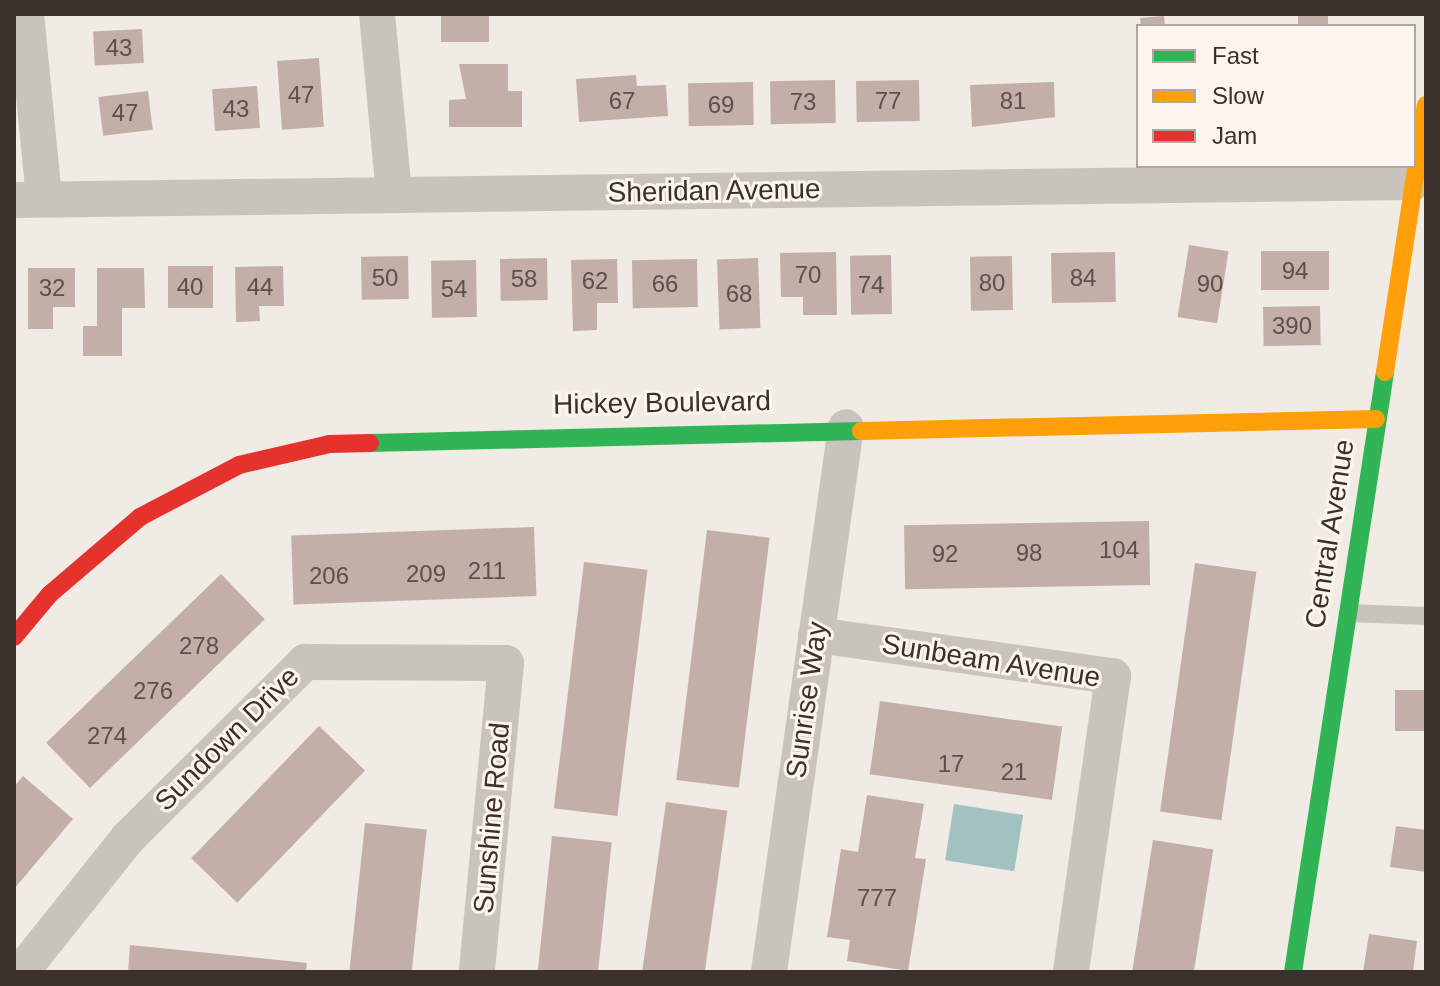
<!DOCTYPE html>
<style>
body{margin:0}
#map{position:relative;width:1440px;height:986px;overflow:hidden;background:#f0ebe5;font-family:Arial,sans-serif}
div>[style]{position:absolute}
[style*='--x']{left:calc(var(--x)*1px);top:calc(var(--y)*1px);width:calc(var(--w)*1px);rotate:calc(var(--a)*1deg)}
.water>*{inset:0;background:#a1c2c1;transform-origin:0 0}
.building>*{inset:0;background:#c3afa7;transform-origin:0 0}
.lane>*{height:18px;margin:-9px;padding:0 9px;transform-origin:9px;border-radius:9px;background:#c9c3be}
.street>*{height:36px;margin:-18px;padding:0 18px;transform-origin:18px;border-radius:18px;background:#c9c3be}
.fast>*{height:18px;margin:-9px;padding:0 9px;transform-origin:9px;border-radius:9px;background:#30b455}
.slow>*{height:18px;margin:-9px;padding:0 9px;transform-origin:9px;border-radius:9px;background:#ff9f0a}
.jam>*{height:18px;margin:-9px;padding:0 9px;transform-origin:9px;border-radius:9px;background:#e5322d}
span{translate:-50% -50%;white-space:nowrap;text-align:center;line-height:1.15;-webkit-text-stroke:6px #fbf5ee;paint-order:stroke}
.number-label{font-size:24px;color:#5d504a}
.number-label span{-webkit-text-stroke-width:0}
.street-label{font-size:28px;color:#3b302b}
.frame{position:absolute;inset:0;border:16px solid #3b302b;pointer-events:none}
.legend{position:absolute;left:1136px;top:24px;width:280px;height:144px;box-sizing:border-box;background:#fbf5ee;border:2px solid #aea6a0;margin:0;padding:10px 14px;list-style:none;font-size:24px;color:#3b302b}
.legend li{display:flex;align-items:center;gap:16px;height:40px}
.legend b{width:40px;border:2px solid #aea6a0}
</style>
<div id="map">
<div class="water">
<i style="left:954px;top:804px;width:70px;height:57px;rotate:9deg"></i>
</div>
<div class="building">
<i style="left:441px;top:14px;width:48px;height:28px"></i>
<i style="left:1298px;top:14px;width:30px;height:12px"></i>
<i style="clip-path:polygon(1164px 16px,1165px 26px,1141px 26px,1140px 18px)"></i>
<i style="left:142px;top:29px;width:34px;height:49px;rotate:87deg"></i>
<i style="left:319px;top:58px;width:69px;height:42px;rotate:86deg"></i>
<i style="clip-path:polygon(459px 64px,508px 64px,508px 91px,522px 91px,522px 127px,449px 127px,449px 100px,466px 99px)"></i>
<i style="clip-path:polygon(636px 75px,637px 86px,666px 85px,668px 116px,579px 122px,576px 79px)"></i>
<i style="left:835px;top:80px;width:43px;height:65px;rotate:89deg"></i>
<i style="left:919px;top:80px;width:41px;height:63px;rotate:89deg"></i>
<i style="left:753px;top:82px;width:43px;height:65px;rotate:89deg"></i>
<i style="clip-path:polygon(1054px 82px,1055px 117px,972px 127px,970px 85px)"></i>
<i style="left:257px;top:86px;width:42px;height:45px;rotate:86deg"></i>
<i style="left:148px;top:91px;width:39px;height:50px;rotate:83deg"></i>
<i style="left:1189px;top:245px;width:40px;height:73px;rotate:9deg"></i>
<i style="left:1261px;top:251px;width:68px;height:39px"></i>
<i style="clip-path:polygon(836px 252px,837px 315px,803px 315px,803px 297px,781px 297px,780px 253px)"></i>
<i style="left:1115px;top:252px;width:50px;height:64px;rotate:89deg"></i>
<i style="left:891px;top:255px;width:59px;height:41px;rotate:89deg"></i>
<i style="left:408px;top:256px;width:43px;height:47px;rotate:89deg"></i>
<i style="left:1012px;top:256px;width:54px;height:42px;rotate:89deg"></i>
<i style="left:547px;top:258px;width:42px;height:47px;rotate:89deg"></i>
<i style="left:758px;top:258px;width:70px;height:41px;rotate:88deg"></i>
<i style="clip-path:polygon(617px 259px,618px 303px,597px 303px,597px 330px,573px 331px,571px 260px)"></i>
<i style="left:697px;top:259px;width:48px;height:65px;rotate:89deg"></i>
<i style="left:476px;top:260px;width:57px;height:45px;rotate:89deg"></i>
<i style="left:168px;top:266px;width:45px;height:42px"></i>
<i style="clip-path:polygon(283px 266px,284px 306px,259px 306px,260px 321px,236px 322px,235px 267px)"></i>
<i style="clip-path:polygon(28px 268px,75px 268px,75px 307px,53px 307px,53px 329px,28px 329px)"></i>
<i style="clip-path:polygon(97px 268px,144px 268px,145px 308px,122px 308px,122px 356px,83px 356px,83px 326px,97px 326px)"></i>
<i style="left:1320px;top:306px;width:39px;height:57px;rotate:89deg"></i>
<i style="left:1149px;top:521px;width:64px;height:245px;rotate:89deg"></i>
<i style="left:534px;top:527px;width:69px;height:243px;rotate:88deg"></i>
<i style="left:707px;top:530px;width:63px;height:252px;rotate:7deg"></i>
<i style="left:584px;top:562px;width:64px;height:248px;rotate:7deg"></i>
<i style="left:1195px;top:563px;width:62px;height:251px;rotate:8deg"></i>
<i style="left:221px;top:574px;width:63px;height:243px;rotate:46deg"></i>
<i style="left:1395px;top:690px;width:31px;height:41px"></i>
<i style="left:880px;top:701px;width:184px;height:74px;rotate:8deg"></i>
<i style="left:319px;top:726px;width:64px;height:184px;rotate:44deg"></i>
<i style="clip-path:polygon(23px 776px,73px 819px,14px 889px,14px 787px)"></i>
<i style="clip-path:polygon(867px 795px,924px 804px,915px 858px,926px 859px,908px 971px,847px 961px,850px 940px,827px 937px,841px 849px,858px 852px)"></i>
<i style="left:666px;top:802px;width:62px;height:171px;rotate:8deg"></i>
<i style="left:365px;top:823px;width:62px;height:150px;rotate:6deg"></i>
<i style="clip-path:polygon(1396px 826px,1426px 830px,1426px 872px,1390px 867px)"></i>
<i style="left:552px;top:836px;width:60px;height:137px;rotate:6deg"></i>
<i style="left:1153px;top:840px;width:61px;height:134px;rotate:9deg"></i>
<i style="clip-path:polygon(1369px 934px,1417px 941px,1413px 972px,1363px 972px)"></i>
<i style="clip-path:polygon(130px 945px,307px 963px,306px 972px,128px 972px)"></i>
</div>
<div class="lane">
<i style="--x:1349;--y:613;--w:77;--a:2.2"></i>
</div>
<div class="street">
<i style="--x:26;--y:14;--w:186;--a:84.4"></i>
<i style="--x:377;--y:14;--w:182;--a:84.6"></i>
<i style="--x:14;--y:200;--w:1400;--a:-0.74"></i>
<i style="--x:816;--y:635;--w:300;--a:7.9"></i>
<i style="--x:1113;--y:676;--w:299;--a:98.1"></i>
<i style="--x:21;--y:972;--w:171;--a:-51.4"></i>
<i style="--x:128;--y:838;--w:250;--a:-44.8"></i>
<i style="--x:305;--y:662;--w:201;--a:0.3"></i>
<i style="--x:506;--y:663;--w:310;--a:95.4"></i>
<i style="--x:769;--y:972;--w:550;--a:-81.96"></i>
</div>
<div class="fast">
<i style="--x:370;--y:443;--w:491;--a:-1.4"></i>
<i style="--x:1293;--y:972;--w:607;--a:-81.28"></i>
</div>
<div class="slow">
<i style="--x:1385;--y:372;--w:270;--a:-81.3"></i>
<i style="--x:861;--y:431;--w:515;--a:-1.33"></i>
</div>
<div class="jam">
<i style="--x:14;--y:637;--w:56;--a:-50.1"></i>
<i style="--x:50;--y:594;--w:118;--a:-40.5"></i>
<i style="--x:140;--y:517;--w:112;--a:-27.7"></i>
<i style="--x:239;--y:465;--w:92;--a:-13.1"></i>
<i style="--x:329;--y:444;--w:41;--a:-1.4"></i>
</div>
<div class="number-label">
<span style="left:119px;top:48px">43</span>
<span style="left:301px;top:95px">47</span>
<span style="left:622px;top:101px">67</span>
<span style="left:888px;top:101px">77</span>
<span style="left:1013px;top:101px">81</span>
<span style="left:803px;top:102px">73</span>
<span style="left:721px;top:105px">69</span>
<span style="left:236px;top:109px">43</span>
<span style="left:125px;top:113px">47</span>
<span style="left:1295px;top:271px">94</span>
<span style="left:808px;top:275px">70</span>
<span style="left:385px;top:278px">50</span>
<span style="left:1083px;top:278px">84</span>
<span style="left:524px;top:279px">58</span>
<span style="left:595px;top:281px">62</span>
<span style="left:992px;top:283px">80</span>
<span style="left:665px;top:284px">66</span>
<span style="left:1210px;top:284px">90</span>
<span style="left:871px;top:285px">74</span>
<span style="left:190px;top:287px">40</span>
<span style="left:260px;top:287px">44</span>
<span style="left:52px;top:288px">32</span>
<span style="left:454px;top:289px">54</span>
<span style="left:739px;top:294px">68</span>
<span style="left:1292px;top:326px">390</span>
<span style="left:1119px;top:550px">104</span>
<span style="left:1029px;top:553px">98</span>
<span style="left:945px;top:554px">92</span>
<span style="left:487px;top:571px">211</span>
<span style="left:426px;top:574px">209</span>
<span style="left:329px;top:576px">206</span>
<span style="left:199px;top:646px">278</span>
<span style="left:153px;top:691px">276</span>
<span style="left:107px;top:736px">274</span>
<span style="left:951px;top:764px">17</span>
<span style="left:1014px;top:772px">21</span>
<span style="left:877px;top:898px">777</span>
</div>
<div class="street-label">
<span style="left:714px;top:191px;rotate:-1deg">Sheridan Avenue</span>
<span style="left:662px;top:403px;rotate:-1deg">Hickey Boulevard</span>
<span style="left:1330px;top:534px;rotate:-81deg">Central Avenue</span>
<span style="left:991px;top:661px;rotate:9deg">Sunbeam Avenue</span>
<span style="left:807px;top:700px;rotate:-82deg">Sunrise Way</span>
<span style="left:227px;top:739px;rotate:-45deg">Sundown Drive</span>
<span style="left:492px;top:818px;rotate:-85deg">Sunshine Road</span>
</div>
<div class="frame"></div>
<ul class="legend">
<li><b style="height:10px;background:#30b455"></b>Fast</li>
<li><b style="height:10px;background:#ff9f0a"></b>Slow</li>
<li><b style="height:10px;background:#e5322d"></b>Jam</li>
</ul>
</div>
